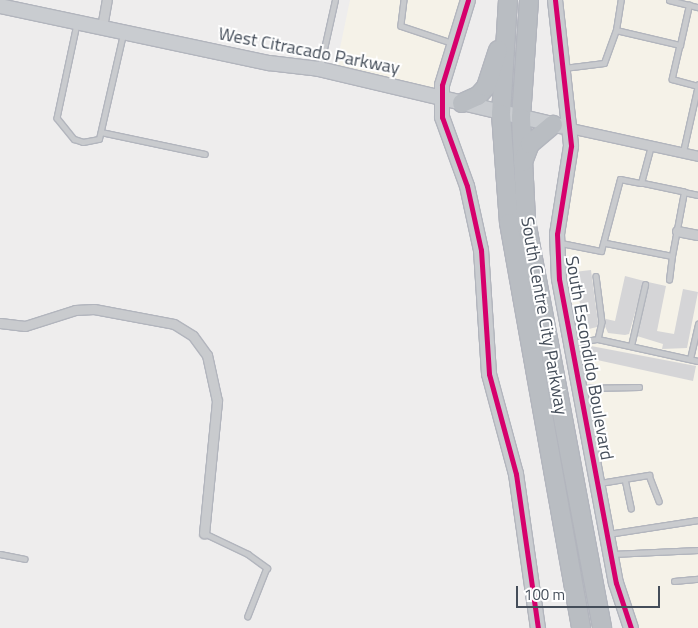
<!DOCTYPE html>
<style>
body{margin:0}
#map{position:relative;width:698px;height:628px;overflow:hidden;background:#eeeded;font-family:"Titillium Web",sans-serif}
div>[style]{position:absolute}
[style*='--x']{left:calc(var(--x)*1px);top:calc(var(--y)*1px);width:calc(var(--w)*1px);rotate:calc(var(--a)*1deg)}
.commercial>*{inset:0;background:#f5f2e8}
.building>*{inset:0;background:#d5d5d7}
.roads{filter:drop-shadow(1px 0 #b2b5bd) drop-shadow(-1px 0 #b2b5bd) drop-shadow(0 1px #b2b5bd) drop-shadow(0 -1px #b2b5bd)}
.lane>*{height:4.5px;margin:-2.25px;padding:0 2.25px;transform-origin:2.25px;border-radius:2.25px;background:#c9cbce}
.street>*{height:9px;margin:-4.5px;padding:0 4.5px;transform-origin:4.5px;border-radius:4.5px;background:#c9cbce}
.secondary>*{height:14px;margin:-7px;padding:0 7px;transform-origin:7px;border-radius:7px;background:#c9ccd0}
.highway>*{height:18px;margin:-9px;padding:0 9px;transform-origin:9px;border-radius:9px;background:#b9bdc2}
.cycleway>*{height:5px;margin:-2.5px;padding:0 2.5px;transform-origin:2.5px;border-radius:2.5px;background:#d6006c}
span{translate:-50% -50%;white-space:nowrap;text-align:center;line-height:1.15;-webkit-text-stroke:4px #fff;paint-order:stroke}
.street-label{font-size:18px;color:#444d59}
.scale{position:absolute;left:516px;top:586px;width:144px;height:22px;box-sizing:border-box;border:2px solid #444d59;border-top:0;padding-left:6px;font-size:15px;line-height:18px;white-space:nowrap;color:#444d59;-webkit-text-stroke:4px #fff;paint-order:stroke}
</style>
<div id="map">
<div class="commercial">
<i style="clip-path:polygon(350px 0,468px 0,441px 97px,335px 72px)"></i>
<i style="clip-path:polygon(555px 0,698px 0,698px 628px,631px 628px,559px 279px,571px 146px)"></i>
</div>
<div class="building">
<i style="clip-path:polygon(591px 270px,598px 322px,597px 327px,585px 330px,574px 272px)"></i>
<i style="clip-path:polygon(625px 276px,644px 281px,629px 334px,625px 335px,608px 333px,605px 326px,606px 319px,615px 321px)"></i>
<i style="clip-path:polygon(648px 282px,666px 286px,657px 331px,674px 334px,683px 289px,698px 292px,687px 348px,662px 349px,663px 344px,637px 336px)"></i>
<i style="clip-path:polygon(591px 346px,696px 366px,693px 381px,588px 358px)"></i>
</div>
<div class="roads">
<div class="lane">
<i style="--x:404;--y:0;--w:26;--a:97"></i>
<i style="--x:401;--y:26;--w:54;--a:18.4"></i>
<i style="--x:669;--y:0;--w:30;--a:14"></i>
<i style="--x:77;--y:24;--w:96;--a:102"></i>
<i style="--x:57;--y:118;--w:27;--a:51"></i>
<i style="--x:74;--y:139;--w:9;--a:18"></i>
<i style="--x:83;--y:142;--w:16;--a:-11"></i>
<i style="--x:99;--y:139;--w:108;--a:-77.1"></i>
<i style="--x:616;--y:30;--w:30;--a:-81"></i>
<i style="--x:680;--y:45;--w:41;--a:-77.3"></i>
<i style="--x:320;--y:67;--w:69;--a:-77.4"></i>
<i style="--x:564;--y:68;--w:40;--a:-7.1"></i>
<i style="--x:604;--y:63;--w:35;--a:-70"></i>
<i style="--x:616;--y:30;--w:66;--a:13.2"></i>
<i style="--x:680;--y:45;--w:35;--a:103"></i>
<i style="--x:672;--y:79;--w:27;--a:15"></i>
<i style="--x:101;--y:132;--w:106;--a:11.9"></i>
<i style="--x:683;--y:152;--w:69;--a:-77.4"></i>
<i style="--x:684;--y:192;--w:14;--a:12"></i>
<i style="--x:561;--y:243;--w:41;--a:11.3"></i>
<i style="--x:601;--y:251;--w:74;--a:-75.2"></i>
<i style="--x:620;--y:179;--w:21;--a:11"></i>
<i style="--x:606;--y:243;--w:67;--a:11.1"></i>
<i style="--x:672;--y:256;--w:65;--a:-79.4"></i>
<i style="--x:684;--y:192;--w:44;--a:-168.2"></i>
<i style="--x:641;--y:183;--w:38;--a:-75"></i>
<i style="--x:596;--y:276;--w:46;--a:82.6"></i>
<i style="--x:602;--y:322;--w:17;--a:103"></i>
<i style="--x:669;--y:280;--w:24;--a:-83"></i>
<i style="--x:572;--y:343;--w:26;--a:-9"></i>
<i style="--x:598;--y:339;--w:102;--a:12.4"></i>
<i style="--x:631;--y:346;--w:63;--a:-77.1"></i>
<i style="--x:690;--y:359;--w:36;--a:-77"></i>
<i style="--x:580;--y:388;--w:59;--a:-1"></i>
<i style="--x:625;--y:479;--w:30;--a:78"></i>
<i style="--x:600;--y:483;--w:50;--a:-9.3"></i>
<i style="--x:649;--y:475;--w:28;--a:69"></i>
<i style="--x:204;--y:533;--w:49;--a:25.5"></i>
<i style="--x:248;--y:554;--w:24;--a:36"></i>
<i style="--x:267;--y:568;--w:52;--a:111.6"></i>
<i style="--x:608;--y:534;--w:91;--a:-8.8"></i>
<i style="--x:0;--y:554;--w:25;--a:11"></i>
<i style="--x:612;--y:554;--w:86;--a:-2.7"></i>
<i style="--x:674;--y:581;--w:24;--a:-5"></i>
</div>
<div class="street">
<i style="--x:102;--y:27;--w:27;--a:-80"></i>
<i style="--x:570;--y:128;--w:131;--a:12.3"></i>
<i style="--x:677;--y:231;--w:21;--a:11"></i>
<i style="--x:0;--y:323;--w:25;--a:7"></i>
<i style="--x:25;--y:326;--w:52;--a:-17.7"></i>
<i style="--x:75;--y:310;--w:19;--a:-3"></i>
<i style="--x:94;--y:309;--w:81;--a:10.6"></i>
<i style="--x:174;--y:324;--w:22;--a:32"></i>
<i style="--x:193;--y:336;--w:24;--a:54"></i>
<i style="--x:207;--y:355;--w:47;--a:77.7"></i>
<i style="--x:217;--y:401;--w:133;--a:95.6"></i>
</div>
<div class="secondary">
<i style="--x:468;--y:0;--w:89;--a:107"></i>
<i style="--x:442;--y:85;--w:32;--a:90"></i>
<i style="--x:442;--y:117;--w:73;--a:70.1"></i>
<i style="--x:467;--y:186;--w:66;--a:77.7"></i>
<i style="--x:481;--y:250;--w:124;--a:86.3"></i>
<i style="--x:489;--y:374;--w:104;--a:74.9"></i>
<i style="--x:516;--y:474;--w:156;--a:81.9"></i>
<i style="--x:555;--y:0;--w:147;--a:83.7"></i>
<i style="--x:571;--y:146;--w:89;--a:99"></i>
<i style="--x:557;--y:234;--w:45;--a:87.5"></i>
<i style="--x:559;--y:279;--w:309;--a:79.4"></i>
<i style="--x:616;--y:583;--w:47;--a:71.6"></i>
<i style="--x:0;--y:6;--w:275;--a:12"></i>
<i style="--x:269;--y:63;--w:50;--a:6.8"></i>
<i style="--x:319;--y:69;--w:249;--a:13.3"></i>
</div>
<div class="highway">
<i style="--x:508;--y:0;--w:114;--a:93.5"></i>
<i style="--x:501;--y:114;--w:109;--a:85.8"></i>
<i style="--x:509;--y:223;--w:411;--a:79.9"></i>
<i style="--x:529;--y:0;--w:118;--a:93.9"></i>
<i style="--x:521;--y:118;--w:103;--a:87.2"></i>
<i style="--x:526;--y:221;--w:414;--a:79.4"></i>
<i style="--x:462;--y:103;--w:17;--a:-24"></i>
<i style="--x:478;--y:96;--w:12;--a:-48"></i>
<i style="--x:486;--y:87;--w:39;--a:-72"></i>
<i style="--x:523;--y:162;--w:19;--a:-69"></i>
<i style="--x:530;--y:144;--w:30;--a:-40"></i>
</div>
</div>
<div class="cycleway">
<i style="--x:468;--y:0;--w:89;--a:107"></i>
<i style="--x:442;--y:85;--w:32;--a:90"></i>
<i style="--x:442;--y:117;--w:73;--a:70.1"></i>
<i style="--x:467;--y:186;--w:66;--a:77.7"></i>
<i style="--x:481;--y:250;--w:124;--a:86.3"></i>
<i style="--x:489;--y:374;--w:104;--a:74.9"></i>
<i style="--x:516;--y:474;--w:156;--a:81.9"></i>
<i style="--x:555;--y:0;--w:147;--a:83.7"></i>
<i style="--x:571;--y:146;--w:89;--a:99"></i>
<i style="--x:557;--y:234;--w:45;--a:87.5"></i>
<i style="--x:559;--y:279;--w:309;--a:79.4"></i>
<i style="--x:616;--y:583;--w:47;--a:71.6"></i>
</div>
<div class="street-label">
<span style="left:309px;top:51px;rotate:11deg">West Citracado Parkway</span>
<span style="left:544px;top:316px;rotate:80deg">South Centre City Parkway</span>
<span style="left:589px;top:358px;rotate:80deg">South Escondido Boulevard</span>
</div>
<div class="scale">100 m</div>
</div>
